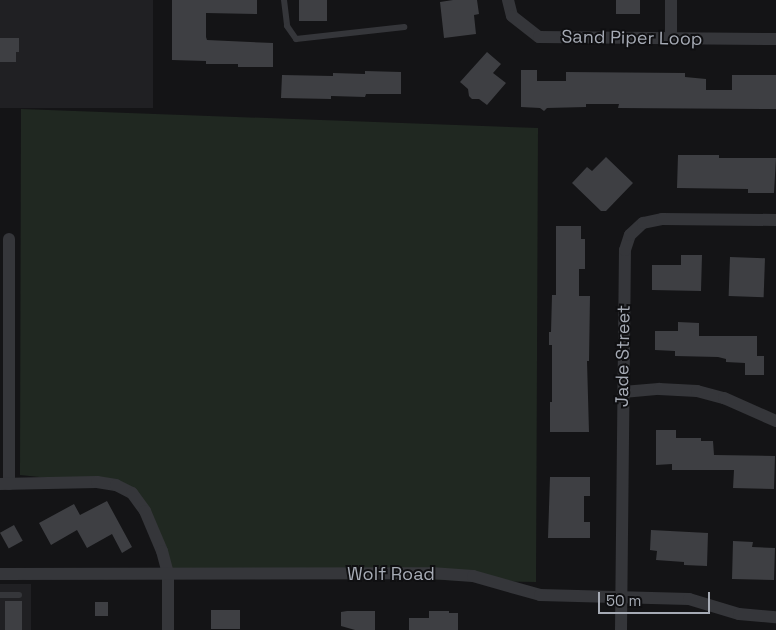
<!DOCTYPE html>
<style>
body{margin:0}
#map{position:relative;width:776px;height:630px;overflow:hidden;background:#141416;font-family:"Space Grotesk",sans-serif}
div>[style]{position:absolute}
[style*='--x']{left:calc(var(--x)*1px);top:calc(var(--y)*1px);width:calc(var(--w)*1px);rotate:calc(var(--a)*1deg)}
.built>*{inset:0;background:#202023;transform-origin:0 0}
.green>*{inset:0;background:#202821}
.building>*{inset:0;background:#3e3f43;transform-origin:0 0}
.lane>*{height:6px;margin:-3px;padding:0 3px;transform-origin:3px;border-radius:3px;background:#35363a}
.street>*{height:12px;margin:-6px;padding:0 6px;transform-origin:6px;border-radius:6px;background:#35363a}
span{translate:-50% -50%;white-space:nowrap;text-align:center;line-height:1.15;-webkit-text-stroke:4px #0f0f11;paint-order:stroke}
.street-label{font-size:18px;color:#a6abb5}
.scale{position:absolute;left:598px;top:592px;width:112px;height:22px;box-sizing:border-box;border:2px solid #a6abb5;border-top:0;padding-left:6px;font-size:15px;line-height:18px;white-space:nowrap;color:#a6abb5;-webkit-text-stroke:4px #0f0f11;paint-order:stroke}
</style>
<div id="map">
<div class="built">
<i style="left:0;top:0;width:153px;height:108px"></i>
<i style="left:0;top:584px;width:31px;height:46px"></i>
</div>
<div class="green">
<i style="clip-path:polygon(21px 109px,538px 128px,536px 582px,168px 574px,145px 511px,117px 485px,20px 475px)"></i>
</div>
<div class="building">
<i style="clip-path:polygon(172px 0,257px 0,257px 14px,206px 13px,206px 37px,207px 40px,273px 43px,273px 67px,238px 67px,238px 64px,206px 64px,206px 61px,172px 60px)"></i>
<i style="left:299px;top:0;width:28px;height:21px"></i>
<i style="clip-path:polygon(453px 0,477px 0,479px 14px,474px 15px,476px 34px,444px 38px,440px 2px)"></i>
<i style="left:616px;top:0;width:24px;height:14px"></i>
<i style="clip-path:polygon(0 38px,19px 38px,19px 52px,16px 52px,16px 62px,0 62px)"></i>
<i style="clip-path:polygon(487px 52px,501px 64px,493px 73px,506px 83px,487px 105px,479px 99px,472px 99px,469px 96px,468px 89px,460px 82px)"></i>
<i style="clip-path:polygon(521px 70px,537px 70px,537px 81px,566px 81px,566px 72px,685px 73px,685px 77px,706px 79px,706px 90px,732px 90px,732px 75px,776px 75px,776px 109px,618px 108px,619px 104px,586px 104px,586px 107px,547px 108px,544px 111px,540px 108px,521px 107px)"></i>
<i style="clip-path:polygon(365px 71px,401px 72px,401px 94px,366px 94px,365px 97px,331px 96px,331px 99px,281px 98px,282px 75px,333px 76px,333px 73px,365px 74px)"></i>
<i style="clip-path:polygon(678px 155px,719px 155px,719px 158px,776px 158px,774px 193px,748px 193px,748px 189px,677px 188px)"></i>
<i style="clip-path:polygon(606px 157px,633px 183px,606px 211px,601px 211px,572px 183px,587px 167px,592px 171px)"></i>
<i style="clip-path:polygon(556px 226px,581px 226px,581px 239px,585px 239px,585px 269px,579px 269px,579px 296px,590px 296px,589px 361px,587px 361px,589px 432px,550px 432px,550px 402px,552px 402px,552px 345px,549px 345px,549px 332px,551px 332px,552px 295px,556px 295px)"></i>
<i style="clip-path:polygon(681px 255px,702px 255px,701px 291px,652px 290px,652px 265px,681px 265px)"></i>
<i style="left:730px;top:257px;width:35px;height:39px;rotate:2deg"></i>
<i style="clip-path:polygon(678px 322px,699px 323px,699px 336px,757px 336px,757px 356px,764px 356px,764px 375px,745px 375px,745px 363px,726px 362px,726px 359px,718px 357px,675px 356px,675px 351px,655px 350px,655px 331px,678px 331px)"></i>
<i style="clip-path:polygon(656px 430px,676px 430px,676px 438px,701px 438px,701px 441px,713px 441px,714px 455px,775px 456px,774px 489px,733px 488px,734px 470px,672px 470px,672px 464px,656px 465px)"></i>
<i style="clip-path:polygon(550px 477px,590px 477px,590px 496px,584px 496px,584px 522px,590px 522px,590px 538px,548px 538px)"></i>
<i style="clip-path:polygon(107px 501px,132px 547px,122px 553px,112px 534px,87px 548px,77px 530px,51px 545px,39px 523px,74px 504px,80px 515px)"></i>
<i style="left:14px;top:525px;width:18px;height:16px;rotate:61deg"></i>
<i style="clip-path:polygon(651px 530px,708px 533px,707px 566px,684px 565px,684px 562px,656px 560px,657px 551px,650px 550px)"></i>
<i style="clip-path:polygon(733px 541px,753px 542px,752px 547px,775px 548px,774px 580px,732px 579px)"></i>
<i style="left:5px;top:601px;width:17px;height:29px"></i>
<i style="left:95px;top:602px;width:13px;height:14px"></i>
<i style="left:211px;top:610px;width:29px;height:19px"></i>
<i style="clip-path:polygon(347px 611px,375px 611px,375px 630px,355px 630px,341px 626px,341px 612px)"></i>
<i style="clip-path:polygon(429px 611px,449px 611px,449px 613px,458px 613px,458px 630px,409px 630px,409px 618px,429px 618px)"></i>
</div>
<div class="lane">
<i style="--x:284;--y:0;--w:26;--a:83"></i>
<i style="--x:287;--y:26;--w:16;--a:55"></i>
<i style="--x:296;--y:39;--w:109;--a:-6.3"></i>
<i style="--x:0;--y:595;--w:19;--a:0"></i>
</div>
<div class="street">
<i style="--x:508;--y:0;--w:16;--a:76"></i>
<i style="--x:512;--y:16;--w:34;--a:38"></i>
<i style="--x:539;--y:37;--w:237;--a:0.5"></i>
<i style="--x:671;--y:39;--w:39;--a:-90"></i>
<i style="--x:9;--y:239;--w:245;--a:90"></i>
<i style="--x:623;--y:392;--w:36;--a:-5"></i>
<i style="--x:659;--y:389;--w:38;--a:3"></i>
<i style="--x:697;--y:391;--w:28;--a:15"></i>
<i style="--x:724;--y:398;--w:57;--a:23.9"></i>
<i style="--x:0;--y:484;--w:97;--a:-1.2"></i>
<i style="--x:97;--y:482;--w:19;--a:9"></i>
<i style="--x:116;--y:485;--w:18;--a:27"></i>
<i style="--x:132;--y:493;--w:22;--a:54"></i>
<i style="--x:145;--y:511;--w:43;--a:67"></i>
<i style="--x:162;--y:551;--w:24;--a:75"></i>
<i style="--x:168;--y:574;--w:56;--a:90"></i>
<i style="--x:0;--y:574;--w:431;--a:-0.1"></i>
<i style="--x:431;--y:573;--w:42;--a:4.1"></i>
<i style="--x:473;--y:576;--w:70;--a:15.8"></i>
<i style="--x:540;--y:595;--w:149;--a:1.5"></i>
<i style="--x:689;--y:599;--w:52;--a:16.7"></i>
<i style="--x:739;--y:614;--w:37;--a:5"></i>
<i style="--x:621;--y:630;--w:380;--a:-89.4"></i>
<i style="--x:625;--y:250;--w:16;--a:-72"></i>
<i style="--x:630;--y:235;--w:18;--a:-43"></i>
<i style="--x:643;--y:223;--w:19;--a:-12"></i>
<i style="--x:662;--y:219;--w:114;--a:0.5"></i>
</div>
<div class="street-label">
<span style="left:632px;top:38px;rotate:1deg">Sand Piper Loop</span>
<span style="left:623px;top:356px;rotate:-89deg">Jade Street</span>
<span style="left:391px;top:574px">Wolf Road</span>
</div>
<div class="scale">50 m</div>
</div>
